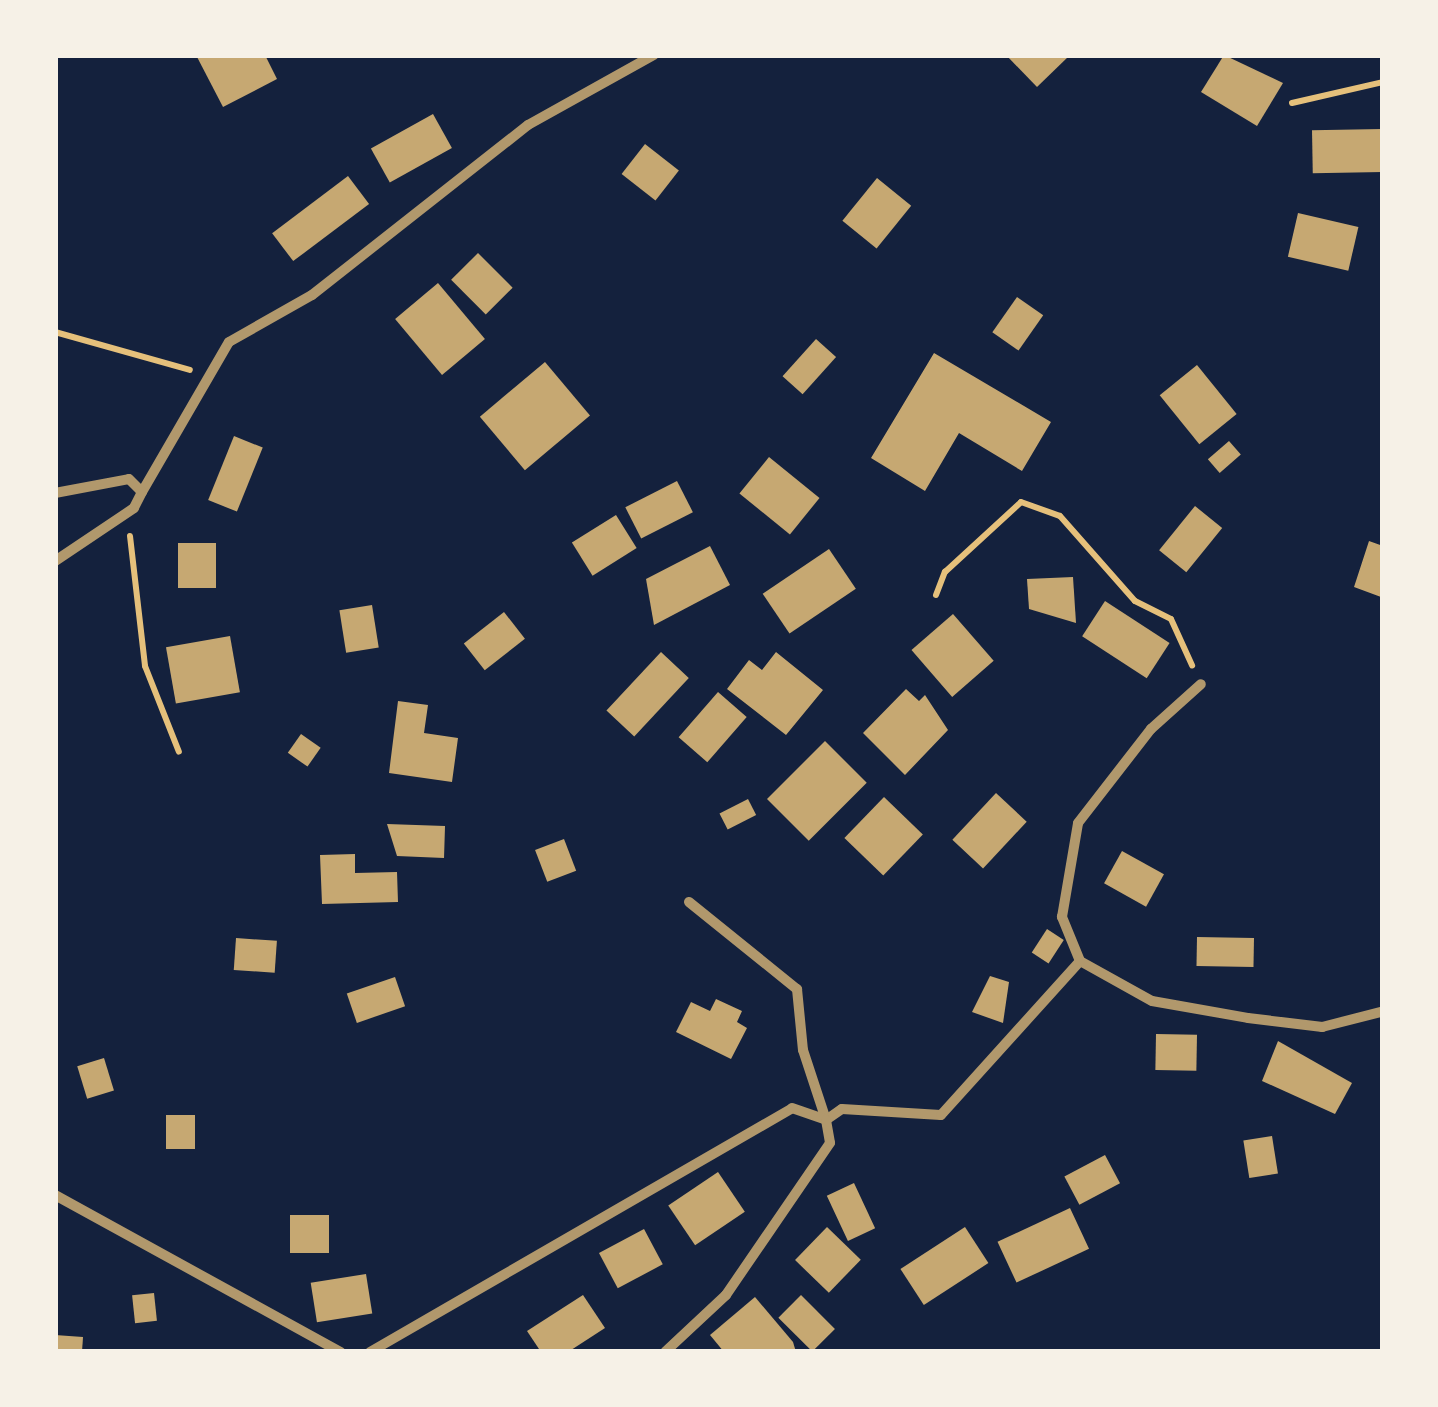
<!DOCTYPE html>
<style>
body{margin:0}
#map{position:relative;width:1438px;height:1407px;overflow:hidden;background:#14213d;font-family:"Space Grotesk",sans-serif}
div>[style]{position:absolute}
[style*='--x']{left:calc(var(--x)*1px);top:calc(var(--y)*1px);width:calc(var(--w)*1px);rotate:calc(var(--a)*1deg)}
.building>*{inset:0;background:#c6a872;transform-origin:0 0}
.path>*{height:6px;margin:-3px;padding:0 3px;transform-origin:3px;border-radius:3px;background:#e5c07b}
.minor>*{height:10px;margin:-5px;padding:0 5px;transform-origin:5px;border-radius:5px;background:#b1986c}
span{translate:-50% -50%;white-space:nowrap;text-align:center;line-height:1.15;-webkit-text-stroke:10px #f6f1e7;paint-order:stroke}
.frame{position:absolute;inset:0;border:58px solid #f6f1e7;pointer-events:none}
</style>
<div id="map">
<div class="building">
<i style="clip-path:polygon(196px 55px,265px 55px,277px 79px,223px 107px)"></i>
<i style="clip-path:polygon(1006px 55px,1070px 55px,1037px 87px)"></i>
<i style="clip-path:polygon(1224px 55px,1283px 83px,1257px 126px,1201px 92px)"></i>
<i style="left:433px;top:114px;width:39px;height:71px;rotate:61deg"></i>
<i style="left:1382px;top:129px;width:43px;height:70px;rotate:89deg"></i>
<i style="left:645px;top:144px;width:43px;height:38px;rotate:38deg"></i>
<i style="left:348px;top:176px;width:35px;height:95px;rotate:53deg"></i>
<i style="left:877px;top:178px;width:44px;height:55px;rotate:39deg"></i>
<i style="left:1298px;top:213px;width:62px;height:45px;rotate:13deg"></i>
<i style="left:478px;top:253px;width:49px;height:38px;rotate:45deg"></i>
<i style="left:438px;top:283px;width:73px;height:56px;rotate:50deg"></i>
<i style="left:1017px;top:297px;width:32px;height:43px;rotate:35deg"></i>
<i style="left:816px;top:339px;width:27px;height:50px;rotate:42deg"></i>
<i style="clip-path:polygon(934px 353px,1051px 422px,1022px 471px,959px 433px,925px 491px,871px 458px)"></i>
<i style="left:545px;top:362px;width:70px;height:85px;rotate:50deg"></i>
<i style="left:1197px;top:365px;width:63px;height:48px;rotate:51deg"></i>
<i style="left:234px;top:436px;width:31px;height:69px;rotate:22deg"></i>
<i style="left:1229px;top:441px;width:18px;height:28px;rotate:49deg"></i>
<i style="left:769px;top:457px;width:65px;height:47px;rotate:39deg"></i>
<i style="left:677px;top:481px;width:35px;height:58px;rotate:63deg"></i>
<i style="left:1195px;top:506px;width:35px;height:57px;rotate:39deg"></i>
<i style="left:616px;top:515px;width:39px;height:52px;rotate:58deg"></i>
<i style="clip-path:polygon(1369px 541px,1383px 546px,1383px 607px,1381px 597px,1354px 587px)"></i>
<i style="left:178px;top:543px;width:38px;height:45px"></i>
<i style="clip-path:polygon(710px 546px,730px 585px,654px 625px,646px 579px)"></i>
<i style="left:829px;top:549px;width:48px;height:80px;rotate:56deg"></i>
<i style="clip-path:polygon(1073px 577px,1076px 623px,1029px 609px,1027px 579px)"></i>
<i style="left:1105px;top:601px;width:77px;height:42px;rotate:33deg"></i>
<i style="left:372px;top:605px;width:43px;height:33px;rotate:81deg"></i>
<i style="left:504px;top:612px;width:34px;height:51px;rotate:52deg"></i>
<i style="left:953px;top:614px;width:62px;height:55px;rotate:49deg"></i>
<i style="left:230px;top:636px;width:57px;height:65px;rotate:80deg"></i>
<i style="left:661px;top:652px;width:38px;height:80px;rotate:43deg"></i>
<i style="clip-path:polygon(776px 652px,823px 690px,786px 735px,727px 689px,749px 660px,762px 670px)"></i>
<i style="clip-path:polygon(906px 689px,919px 701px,925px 695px,948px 730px,905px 775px,863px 733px)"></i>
<i style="left:718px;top:692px;width:38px;height:60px;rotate:41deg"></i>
<i style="clip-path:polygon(398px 701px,428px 705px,424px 733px,458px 738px,452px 782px,389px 773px)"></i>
<i style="left:301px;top:734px;width:24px;height:23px;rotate:35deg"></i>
<i style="left:825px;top:741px;width:59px;height:82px;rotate:45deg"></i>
<i style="left:996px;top:793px;width:42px;height:64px;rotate:43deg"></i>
<i style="left:884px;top:797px;width:54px;height:57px;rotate:44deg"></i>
<i style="left:748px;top:799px;width:18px;height:32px;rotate:63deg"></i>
<i style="clip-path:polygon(387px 824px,445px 826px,444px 858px,397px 856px)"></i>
<i style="left:564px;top:839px;width:34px;height:31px;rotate:69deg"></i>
<i style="left:1122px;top:851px;width:48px;height:37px;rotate:29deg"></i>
<i style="clip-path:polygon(355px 854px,355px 873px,397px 872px,398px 902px,322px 904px,320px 855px)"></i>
<i style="left:1047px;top:929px;width:20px;height:28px;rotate:33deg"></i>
<i style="left:1197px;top:937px;width:57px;height:29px;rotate:1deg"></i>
<i style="left:236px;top:938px;width:41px;height:32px;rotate:4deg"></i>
<i style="clip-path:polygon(990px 976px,1009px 982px,1003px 1023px,972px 1012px)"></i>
<i style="left:395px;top:977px;width:31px;height:51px;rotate:71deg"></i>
<i style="clip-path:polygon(716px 999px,742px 1011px,737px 1022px,747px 1028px,731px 1059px,676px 1032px,691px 1002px,710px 1011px)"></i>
<i style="left:1156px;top:1034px;width:41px;height:36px;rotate:1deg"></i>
<i style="clip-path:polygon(1278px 1041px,1352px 1083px,1335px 1114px,1262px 1081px)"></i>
<i style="left:104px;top:1058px;width:34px;height:28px;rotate:73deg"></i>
<i style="left:166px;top:1115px;width:29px;height:34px"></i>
<i style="left:1272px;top:1136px;width:38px;height:29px;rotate:81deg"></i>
<i style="left:1105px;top:1155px;width:32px;height:46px;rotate:62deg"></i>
<i style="left:718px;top:1172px;width:48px;height:60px;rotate:56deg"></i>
<i style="left:854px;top:1183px;width:50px;height:30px;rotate:65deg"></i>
<i style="left:1070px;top:1208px;width:45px;height:80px;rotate:65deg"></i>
<i style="left:290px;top:1215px;width:39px;height:38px"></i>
<i style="left:827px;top:1227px;width:47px;height:46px;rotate:44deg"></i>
<i style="left:965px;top:1227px;width:43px;height:77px;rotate:57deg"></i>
<i style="left:644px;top:1229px;width:40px;height:51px;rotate:62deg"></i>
<i style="left:366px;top:1274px;width:40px;height:56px;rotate:81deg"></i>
<i style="left:154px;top:1293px;width:28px;height:22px;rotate:84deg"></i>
<i style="clip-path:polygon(583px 1295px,605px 1328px,568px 1352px,541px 1352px,527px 1331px)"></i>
<i style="left:801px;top:1295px;width:48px;height:32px;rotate:45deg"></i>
<i style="clip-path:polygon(755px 1297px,793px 1342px,796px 1352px,724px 1352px,710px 1335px)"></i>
<i style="clip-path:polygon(55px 1335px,83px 1337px,82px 1352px,55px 1352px)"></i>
</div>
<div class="path">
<i style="--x:1292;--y:103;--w:93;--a:-13"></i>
<i style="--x:55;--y:332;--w:140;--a:15.7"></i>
<i style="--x:130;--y:536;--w:131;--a:83.4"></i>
<i style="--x:145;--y:666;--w:92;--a:68.4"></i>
<i style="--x:936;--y:595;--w:25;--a:-69"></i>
<i style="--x:945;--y:572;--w:103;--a:-42.6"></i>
<i style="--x:1021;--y:502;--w:41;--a:19.7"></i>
<i style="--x:1060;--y:516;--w:113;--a:48.6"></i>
<i style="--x:1135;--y:601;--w:40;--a:26.6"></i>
<i style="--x:1171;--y:619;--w:51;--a:65.5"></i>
</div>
<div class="minor">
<i style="--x:142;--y:492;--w:173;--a:-59.9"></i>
<i style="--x:229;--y:342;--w:95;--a:-29.5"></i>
<i style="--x:312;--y:295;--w:275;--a:-38.2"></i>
<i style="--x:528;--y:125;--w:144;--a:-29.1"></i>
<i style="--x:55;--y:493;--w:75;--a:-10.7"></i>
<i style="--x:129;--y:479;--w:18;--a:45"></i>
<i style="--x:142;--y:492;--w:18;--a:117"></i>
<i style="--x:134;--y:508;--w:95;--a:146.1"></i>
<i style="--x:689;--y:902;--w:139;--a:38.9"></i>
<i style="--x:797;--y:989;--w:61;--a:84.4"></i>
<i style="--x:803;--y:1050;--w:74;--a:71.8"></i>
<i style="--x:826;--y:1120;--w:19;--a:-35"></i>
<i style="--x:842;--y:1109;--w:99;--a:3.5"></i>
<i style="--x:941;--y:1115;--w:207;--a:-47.9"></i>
<i style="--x:1080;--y:961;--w:82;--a:29.1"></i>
<i style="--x:1152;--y:1001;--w:97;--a:10"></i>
<i style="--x:1248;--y:1018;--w:75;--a:6.9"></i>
<i style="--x:1322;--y:1027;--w:61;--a:-14.3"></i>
<i style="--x:1080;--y:961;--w:48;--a:-112.2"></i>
<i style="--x:1062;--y:917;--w:95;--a:-80.3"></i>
<i style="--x:1078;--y:823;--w:119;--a:-52.2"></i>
<i style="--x:1151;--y:729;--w:67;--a:-42"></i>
<i style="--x:55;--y:1195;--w:326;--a:28.8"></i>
<i style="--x:370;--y:1352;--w:487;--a:-30"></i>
<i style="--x:792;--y:1108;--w:36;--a:19"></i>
<i style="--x:826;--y:1120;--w:23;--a:80"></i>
<i style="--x:830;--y:1143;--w:184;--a:124.4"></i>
<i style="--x:726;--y:1295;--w:83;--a:136.9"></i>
</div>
<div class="frame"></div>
</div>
